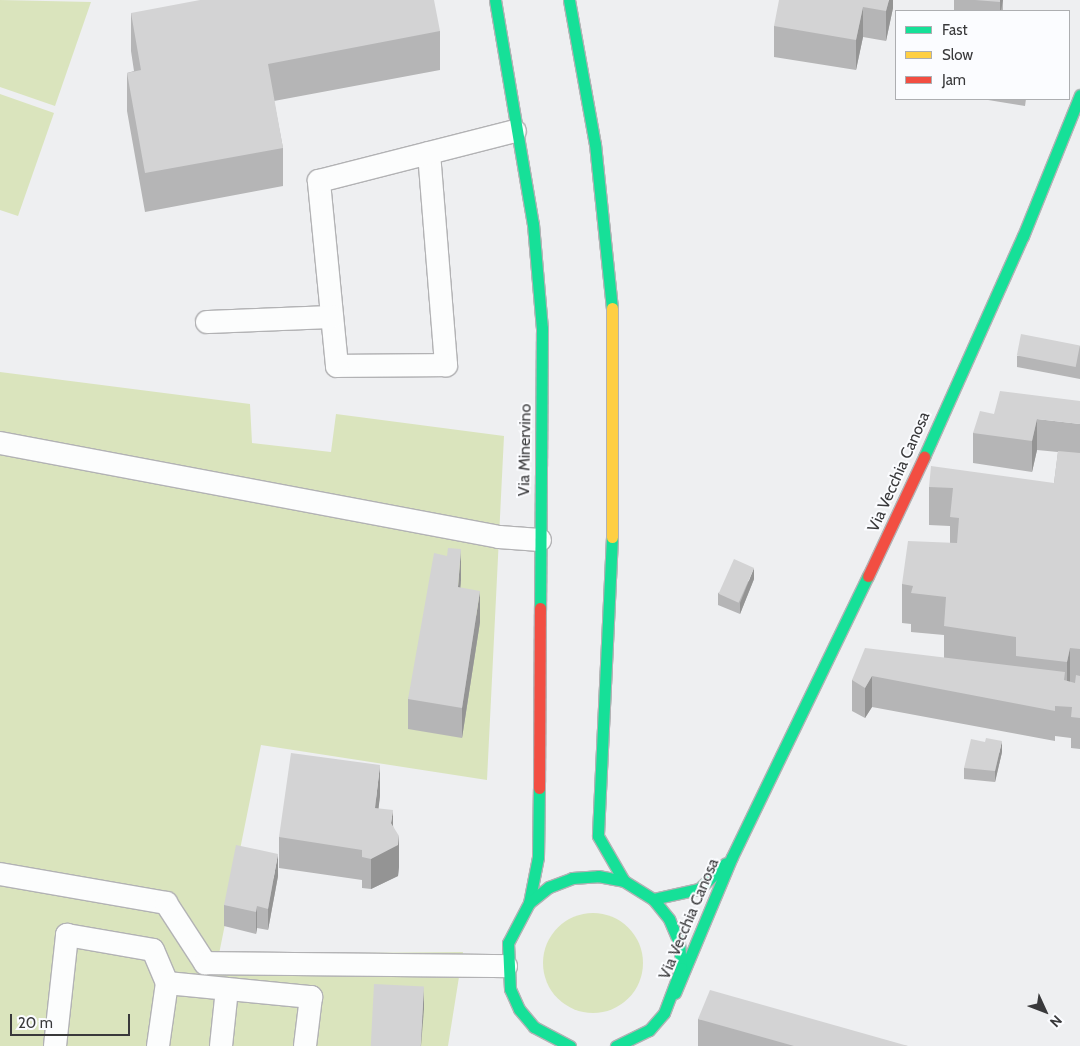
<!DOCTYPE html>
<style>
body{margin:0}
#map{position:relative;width:1080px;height:1046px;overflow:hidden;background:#eeeff1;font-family:Cabin,sans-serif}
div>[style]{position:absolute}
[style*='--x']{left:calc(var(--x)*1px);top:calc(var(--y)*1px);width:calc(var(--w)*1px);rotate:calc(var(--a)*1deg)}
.green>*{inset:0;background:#dae4bd}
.round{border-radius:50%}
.roads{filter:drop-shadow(1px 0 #b2b2b4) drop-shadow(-1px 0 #b2b2b4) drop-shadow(0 1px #b2b2b4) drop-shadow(0 -1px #b2b2b4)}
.lane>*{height:22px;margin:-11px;padding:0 11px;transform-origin:11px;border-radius:11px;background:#fcfdfd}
.fast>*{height:11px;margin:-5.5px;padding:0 5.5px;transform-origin:5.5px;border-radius:5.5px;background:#16e098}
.slow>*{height:11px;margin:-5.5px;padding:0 5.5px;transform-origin:5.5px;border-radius:5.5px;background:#ffcf43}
.jam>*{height:11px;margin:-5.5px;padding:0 5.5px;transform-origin:5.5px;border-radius:5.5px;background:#f24e42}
.wall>*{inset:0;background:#b5b5b6;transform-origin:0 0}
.shaded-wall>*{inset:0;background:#949494}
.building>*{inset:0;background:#d3d3d4;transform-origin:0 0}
span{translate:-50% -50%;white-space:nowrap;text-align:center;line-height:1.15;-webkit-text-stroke:4px #fbfcff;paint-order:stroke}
.street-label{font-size:16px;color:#39393b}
.legend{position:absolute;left:895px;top:10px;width:175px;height:90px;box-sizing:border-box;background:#fbfcff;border:1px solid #adaeb1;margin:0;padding:6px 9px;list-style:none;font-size:15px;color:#39393b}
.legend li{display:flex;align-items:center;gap:10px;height:25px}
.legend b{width:25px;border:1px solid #adaeb1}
.north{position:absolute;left:1020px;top:986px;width:50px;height:50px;-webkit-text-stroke:4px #fbfcff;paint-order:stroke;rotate:133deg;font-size:14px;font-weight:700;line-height:20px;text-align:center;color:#39393b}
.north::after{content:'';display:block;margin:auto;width:18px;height:22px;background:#39393b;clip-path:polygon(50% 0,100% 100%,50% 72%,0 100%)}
.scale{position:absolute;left:10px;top:1014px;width:120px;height:22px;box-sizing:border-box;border:2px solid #39393b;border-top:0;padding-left:6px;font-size:15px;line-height:18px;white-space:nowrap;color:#39393b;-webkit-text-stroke:4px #fbfcff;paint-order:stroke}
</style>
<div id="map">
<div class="green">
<i style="clip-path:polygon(0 0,91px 2px,55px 106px,0 87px)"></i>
<i style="clip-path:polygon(0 94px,54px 113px,18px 216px,0 210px)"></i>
<i style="clip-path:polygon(0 372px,250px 404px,252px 443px,331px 452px,336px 414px,504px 436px,487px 780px,261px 745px,219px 954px,463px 952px,448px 1046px,0 1046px)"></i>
<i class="round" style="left:543px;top:913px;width:100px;height:100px"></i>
</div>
<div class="roads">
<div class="lane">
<i style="--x:429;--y:153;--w:213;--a:85.4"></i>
<i style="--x:446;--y:365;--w:109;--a:179.5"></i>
<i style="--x:337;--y:366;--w:186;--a:-95.6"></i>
<i style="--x:319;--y:181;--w:202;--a:-14.3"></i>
<i style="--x:207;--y:322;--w:125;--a:-2.3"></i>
<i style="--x:0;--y:443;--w:508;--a:10.67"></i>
<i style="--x:499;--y:537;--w:41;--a:4.2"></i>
<i style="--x:0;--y:874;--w:169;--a:9.9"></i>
<i style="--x:166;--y:903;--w:72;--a:57"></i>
<i style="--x:205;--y:963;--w:301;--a:0.6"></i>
<i style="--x:55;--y:1046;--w:112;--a:-83.8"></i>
<i style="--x:67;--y:935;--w:87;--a:9.9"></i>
<i style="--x:153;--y:950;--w:36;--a:67"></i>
<i style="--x:167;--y:983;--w:145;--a:5.6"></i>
<i style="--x:311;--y:997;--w:49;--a:97"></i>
<i style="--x:158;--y:1046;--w:64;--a:-81.9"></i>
<i style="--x:221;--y:1046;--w:57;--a:-84"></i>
</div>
<div class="fast">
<i style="--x:495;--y:0;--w:227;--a:80.4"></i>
<i style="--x:533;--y:224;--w:104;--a:85.1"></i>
<i style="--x:542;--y:328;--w:280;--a:90.4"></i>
<i style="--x:569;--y:0;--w:146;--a:79.8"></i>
<i style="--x:595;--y:144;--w:165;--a:84.1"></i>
<i style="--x:924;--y:457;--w:242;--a:-65.9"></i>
<i style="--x:1023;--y:236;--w:152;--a:-68"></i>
<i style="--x:612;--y:537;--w:299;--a:92.7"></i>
<i style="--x:598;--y:836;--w:52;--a:60"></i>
<i style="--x:653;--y:899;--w:47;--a:-12.3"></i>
<i style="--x:699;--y:889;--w:37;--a:-44"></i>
<i style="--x:529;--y:903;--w:47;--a:-78.9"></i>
<i style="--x:538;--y:857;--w:69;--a:-89.2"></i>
<i style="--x:675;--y:993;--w:147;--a:-67.3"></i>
<i style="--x:732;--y:857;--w:312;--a:-64.2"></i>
<i style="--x:570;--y:1046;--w:41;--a:-152.2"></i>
<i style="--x:534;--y:1027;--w:23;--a:-130"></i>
<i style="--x:519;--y:1009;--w:22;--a:-114"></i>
<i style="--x:510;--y:989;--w:46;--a:-92.5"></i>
<i style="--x:508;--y:943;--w:45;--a:-62.3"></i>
<i style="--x:529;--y:903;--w:26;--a:-39"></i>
<i style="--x:549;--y:887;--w:25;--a:-21"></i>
<i style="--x:572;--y:878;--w:26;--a:-4"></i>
<i style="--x:598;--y:876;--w:26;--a:11"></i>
<i style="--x:624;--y:881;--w:34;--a:32"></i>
<i style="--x:653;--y:899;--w:26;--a:51"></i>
<i style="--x:669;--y:919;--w:26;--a:67"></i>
<i style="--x:679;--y:943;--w:25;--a:85"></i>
<i style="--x:681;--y:968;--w:48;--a:110.7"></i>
<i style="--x:664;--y:1013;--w:23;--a:131"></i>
<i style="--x:649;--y:1030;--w:37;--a:154"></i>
</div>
<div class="slow">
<i style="--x:612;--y:308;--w:229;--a:90"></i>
</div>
<div class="jam">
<i style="--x:868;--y:576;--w:132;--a:-64.8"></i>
<i style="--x:539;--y:788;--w:180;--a:-89.7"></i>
</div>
</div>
<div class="wall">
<i style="clip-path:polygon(893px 0,893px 8px,886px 41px,863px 37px,856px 70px,774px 57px,774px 26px)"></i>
<i style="left:954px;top:0;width:49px;height:11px"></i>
<i style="clip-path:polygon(131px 13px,440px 31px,440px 70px,274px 101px,283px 148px,283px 186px,145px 212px,127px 111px,127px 73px,134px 71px,131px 51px)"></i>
<i style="clip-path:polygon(982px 99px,1026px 99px,1025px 106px)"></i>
<i style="clip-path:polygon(1080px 346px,1080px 379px,1017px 367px,1017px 356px)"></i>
<i style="clip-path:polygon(994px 414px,1080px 424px,1080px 749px,1071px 748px,1071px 738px,1055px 736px,1055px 741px,872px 707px,865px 718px,852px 711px,852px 680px,944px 658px,944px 635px,911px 632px,911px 624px,902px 623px,902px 584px,950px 543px,950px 526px,929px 525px,929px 487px,1054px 483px,1058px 452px,1037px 450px,1032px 472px,973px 463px,973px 433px)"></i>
<i style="clip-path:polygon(754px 579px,740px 614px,718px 605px,718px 593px)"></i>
<i style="clip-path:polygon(461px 580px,460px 587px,480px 622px,462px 738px,408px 729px,408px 699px)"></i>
<i style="clip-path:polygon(1002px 752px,995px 782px,964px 779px,964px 768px)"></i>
<i style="clip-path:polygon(380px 796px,378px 809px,393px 825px,399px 867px,398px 876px,371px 889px,362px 888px,362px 880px,279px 868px,279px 837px)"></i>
<i style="clip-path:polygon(278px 876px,268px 930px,257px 928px,256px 934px,224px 926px,224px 905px)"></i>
<i style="clip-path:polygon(698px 1019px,908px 1046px,698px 1046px)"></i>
</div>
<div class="shaded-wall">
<i style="clip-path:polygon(889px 0,893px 0,893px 8px,886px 41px,886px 11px)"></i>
<i style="clip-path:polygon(1000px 0,1003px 0,1001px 11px,1000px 11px)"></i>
<i style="clip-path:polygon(863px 7px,863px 37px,856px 70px,856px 40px)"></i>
<i style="clip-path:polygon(1037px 419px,1037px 450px,1032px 472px,1032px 441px)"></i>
<i style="clip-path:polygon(461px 549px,461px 580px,458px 617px,458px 587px)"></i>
<i style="clip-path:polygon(754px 568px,754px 579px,740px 614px,740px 603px)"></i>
<i style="clip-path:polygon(480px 591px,480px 622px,462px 738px,462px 708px)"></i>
<i style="clip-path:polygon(1070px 648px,1070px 686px,1067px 700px,1067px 662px)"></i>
<i style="clip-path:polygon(872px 676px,872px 707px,865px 718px,865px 688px)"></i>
<i style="clip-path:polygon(1002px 741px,1002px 752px,995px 782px,995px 771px)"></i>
<i style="clip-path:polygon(380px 765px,380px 796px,375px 839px,375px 808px)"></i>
<i style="clip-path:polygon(393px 810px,393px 840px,399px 836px,399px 867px,398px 876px,371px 889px,371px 859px,391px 823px)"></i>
<i style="clip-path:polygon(278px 854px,278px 876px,268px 930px,268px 909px)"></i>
<i style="clip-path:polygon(257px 906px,257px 928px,256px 934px,256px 912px)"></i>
<i style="clip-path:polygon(424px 987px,424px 1009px,421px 1046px,420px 1046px)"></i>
</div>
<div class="building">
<i style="clip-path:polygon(200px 0,434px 0,440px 31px,268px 64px,283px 148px,145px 173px,127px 73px,141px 70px,131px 13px)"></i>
<i style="clip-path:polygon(779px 0,889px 0,886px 11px,863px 7px,856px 40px,774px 26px)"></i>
<i style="clip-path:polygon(975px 0,1000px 0,1000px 2px)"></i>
<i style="left:1021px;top:334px;width:60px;height:22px;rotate:11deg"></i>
<i style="clip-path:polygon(1000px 391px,1080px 401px,1080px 399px,1080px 424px,1037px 419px,1032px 441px,973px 433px,980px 411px,994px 414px)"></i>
<i style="clip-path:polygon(1058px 451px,1080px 453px,1080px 649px,1070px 648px,1067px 662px,1016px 656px,1016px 637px,944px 626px,946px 597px,911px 593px,913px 586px,902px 584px,908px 541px,957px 543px,959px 518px,950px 517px,953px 488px,929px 487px,931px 466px,1054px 483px)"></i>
<i style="clip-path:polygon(448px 548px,461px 549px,458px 587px,480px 591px,462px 708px,408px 699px,434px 553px,447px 556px)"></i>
<i style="left:734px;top:559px;width:22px;height:38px;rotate:24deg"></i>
<i style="clip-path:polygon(865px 648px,1065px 672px,1064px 680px,1075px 683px,1076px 675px,1080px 676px,1080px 718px,1071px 717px,1072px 707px,1055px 706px,1055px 711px,872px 676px,865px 688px,852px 680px)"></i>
<i style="clip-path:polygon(986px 738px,1002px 741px,995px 771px,964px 768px,971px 739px,985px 742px)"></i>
<i style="clip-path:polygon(291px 753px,380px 765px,375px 808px,393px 810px,391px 823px,399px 836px,398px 845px,371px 859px,362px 857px,362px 850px,279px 837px)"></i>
<i style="clip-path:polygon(236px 845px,278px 854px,268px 909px,257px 906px,256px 912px,224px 905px)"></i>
<i style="left:374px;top:984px;width:50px;height:62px;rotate:3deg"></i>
<i style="clip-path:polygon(710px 990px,908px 1046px,794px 1046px,698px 1019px)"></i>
</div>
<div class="street-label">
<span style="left:525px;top:450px;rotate:-89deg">Via Minervino</span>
<span style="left:899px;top:472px;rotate:-66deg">Via Vecchia Canosa</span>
<span style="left:689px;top:919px;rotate:-67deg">Via Vecchia Canosa</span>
</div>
<ul class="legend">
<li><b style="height:6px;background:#16e098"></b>Fast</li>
<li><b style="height:6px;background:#ffcf43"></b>Slow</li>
<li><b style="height:6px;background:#f24e42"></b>Jam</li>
</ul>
<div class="north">N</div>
<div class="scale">20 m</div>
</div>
